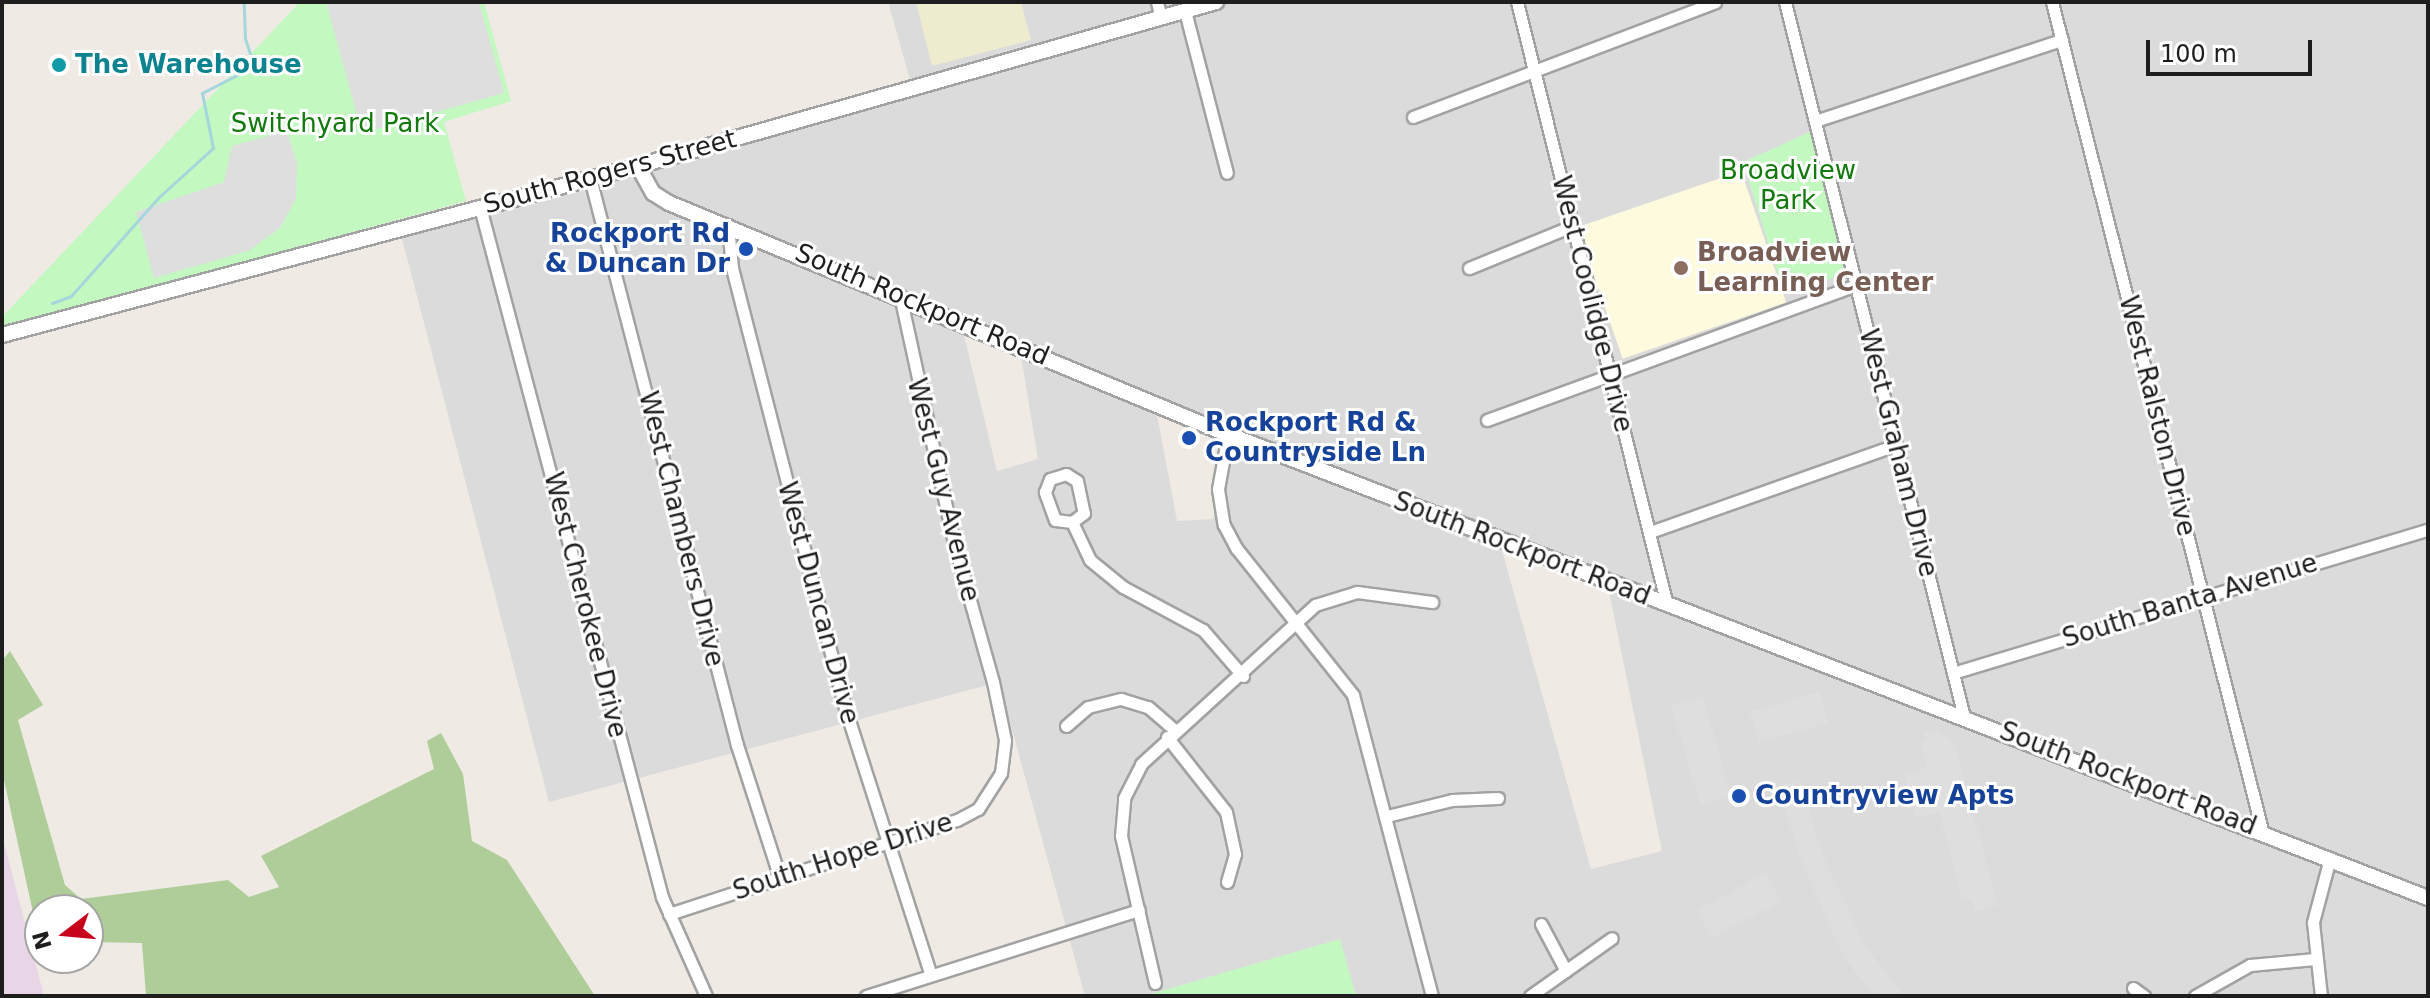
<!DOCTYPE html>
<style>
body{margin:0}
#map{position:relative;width:2430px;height:998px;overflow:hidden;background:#efeae4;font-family:"DejaVu Sans",sans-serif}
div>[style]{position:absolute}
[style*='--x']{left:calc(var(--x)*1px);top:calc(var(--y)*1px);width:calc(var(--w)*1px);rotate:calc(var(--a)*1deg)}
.residential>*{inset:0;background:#dcdbdb}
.industrial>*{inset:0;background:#e8d6e7}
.education>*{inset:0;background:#fefadd;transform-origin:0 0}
.farmland>*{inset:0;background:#edeccf}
.forest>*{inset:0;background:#afcd99}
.park>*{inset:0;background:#c4f8c1}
.parking>*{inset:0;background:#dedede;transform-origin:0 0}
.stream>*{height:3px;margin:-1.5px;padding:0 1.5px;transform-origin:1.5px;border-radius:1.5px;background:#a5d6dc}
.roads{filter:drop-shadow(2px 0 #a2a2a2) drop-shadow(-2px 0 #a2a2a2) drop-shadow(0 2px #a2a2a2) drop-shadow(0 -2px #a2a2a2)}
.minor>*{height:11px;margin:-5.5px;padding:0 5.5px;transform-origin:5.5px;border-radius:5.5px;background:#fff}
.tertiary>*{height:14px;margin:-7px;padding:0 7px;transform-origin:7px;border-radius:7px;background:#fff}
.dots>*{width:22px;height:22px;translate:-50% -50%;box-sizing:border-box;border:4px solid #fff;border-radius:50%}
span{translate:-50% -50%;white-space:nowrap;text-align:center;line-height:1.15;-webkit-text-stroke:6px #fff;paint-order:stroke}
.culture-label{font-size:26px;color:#0d838f;font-weight:700}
.left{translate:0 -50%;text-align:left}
.park-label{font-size:26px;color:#127a0d}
.street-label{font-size:26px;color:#1e1e1e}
.transit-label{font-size:26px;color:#164399;font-weight:700}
.right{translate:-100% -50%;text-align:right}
.education-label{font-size:26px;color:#785e54;font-weight:700}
.frame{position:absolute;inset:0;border:4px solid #1e1e1e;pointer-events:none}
.north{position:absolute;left:24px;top:894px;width:80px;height:80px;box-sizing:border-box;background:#fff;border:2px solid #a5a5a5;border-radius:50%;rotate:254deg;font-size:22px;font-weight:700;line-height:32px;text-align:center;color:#1e1e1e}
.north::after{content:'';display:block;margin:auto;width:28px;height:36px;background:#c8031c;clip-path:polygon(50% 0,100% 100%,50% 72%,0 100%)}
.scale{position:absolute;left:2146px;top:40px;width:166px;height:36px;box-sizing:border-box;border:4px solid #1e1e1e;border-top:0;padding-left:10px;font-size:24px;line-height:28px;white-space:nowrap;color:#1e1e1e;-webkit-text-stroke:6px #fff;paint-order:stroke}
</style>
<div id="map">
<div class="residential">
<i style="clip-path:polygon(evenodd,888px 2px,2428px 2px,2428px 996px,1356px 996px,1339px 940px,1144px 996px,1085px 996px,999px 682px,549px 802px,400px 231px,912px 87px,888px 2px,962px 327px,1020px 350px,1038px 459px,997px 471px,962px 327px,888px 2px,1155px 404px,1236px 435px,1213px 519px,1177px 521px,1155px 404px,888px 2px,1499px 540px,1607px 582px,1662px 851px,1591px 869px,1499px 540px)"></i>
</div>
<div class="industrial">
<i style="clip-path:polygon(2px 835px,44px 996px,2px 996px)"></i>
</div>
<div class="education">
<i style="left:1741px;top:171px;width:139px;height:173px;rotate:71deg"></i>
</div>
<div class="farmland">
<i style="clip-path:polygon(916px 2px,1021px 2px,1031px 40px,932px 66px)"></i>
</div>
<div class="forest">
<i style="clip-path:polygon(10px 651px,43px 705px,18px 720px,65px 885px,81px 899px,228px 880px,249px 897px,279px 887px,261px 856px,434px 769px,427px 741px,441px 733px,463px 774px,472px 841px,507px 860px,595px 996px,146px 996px,142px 943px,88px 942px,88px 910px,40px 910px,40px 926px,34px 917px,2px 771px,2px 661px)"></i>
</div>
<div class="park">
<i style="clip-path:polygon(300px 2px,484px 2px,511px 101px,444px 122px,466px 201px,2px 328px,2px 317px)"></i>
<i style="clip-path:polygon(1812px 131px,1845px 274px,1784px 294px,1743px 162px)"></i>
<i style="clip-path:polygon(1340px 939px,1356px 996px,1144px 996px)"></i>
</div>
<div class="parking">
<i style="clip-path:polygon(326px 2px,479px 2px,504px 93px,362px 133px)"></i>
<i style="clip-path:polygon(287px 131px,297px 163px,296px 198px,280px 228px,248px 251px,154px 278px,136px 212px,224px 182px,232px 146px)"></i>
<i style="left:1819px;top:692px;width:32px;height:72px;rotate:74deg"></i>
<i style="left:1703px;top:696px;width:103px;height:33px;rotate:74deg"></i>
<i style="clip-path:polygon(1937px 731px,1955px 743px,1997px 905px,1974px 912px,1972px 900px,1962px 902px,1939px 812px,1916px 818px,1905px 774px,1927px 768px,1920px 741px,1926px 739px,1923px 733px)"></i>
<i style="clip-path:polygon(1801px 780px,1821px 851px,1865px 946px,1904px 996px,1875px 996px,1844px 958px,1799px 856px,1779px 786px)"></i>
<i style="left:1766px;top:873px;width:32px;height:79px;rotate:62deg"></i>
</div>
<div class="stream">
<i style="--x:52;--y:303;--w:20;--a:-20"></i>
<i style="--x:71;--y:296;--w:132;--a:-48.4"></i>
<i style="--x:159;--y:197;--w:73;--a:-42.2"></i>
<i style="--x:213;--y:148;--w:56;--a:-101.3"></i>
<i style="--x:202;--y:93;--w:59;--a:-27.4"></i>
<i style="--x:254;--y:66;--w:28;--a:-108"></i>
<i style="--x:245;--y:39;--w:37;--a:-92"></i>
</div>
<div class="roads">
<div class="minor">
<i style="--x:1157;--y:2;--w:16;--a:76"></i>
<i style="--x:1517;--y:2;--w:621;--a:76.03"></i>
<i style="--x:1785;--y:2;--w:737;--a:75.94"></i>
<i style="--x:2052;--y:2;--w:854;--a:75.77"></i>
<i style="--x:1185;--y:11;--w:167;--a:75.5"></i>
<i style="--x:1413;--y:117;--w:323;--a:-20.8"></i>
<i style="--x:1815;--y:121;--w:260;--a:-18.2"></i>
<i style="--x:590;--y:178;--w:586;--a:75.47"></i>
<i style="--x:737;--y:745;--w:140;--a:72.1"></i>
<i style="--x:480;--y:207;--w:714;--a:75.22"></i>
<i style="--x:662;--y:897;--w:108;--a:66"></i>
<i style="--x:728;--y:225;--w:43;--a:84.7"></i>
<i style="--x:732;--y:268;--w:457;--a:75.6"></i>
<i style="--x:846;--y:711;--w:277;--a:72.2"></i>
<i style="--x:1469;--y:268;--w:111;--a:-22.2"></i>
<i style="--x:1487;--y:420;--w:393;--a:-20.1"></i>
<i style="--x:1228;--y:434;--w:56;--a:100.3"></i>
<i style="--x:1218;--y:489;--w:36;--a:81"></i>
<i style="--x:1224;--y:525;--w:27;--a:62"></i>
<i style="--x:1237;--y:549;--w:186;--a:51.5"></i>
<i style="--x:1353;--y:695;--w:311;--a:75.3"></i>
<i style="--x:1072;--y:522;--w:17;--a:-173"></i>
<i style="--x:1055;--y:520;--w:30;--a:-110"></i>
<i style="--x:1045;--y:492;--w:14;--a:-69"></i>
<i style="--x:1050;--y:479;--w:17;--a:-17"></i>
<i style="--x:1066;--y:474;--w:13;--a:32"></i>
<i style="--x:1077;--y:481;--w:33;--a:78"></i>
<i style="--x:1084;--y:513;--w:15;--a:143"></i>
<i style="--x:1072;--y:522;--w:42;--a:64.7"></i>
<i style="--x:1090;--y:560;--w:43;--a:39.3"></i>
<i style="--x:1123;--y:587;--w:91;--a:28.3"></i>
<i style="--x:1203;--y:630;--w:61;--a:49"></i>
<i style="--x:1650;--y:532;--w:261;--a:-19.5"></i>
<i style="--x:1953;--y:673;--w:496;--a:-16.8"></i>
<i style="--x:1066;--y:726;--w:29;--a:-41"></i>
<i style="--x:1088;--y:707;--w:34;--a:-14"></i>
<i style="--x:1121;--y:699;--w:28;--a:17"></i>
<i style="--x:1148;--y:707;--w:35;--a:41"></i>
<i style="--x:1167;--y:737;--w:95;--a:51.8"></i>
<i style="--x:1226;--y:812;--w:43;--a:77.9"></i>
<i style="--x:1235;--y:854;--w:29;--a:106"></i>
<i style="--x:1387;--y:816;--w:67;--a:-13.8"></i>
<i style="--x:1452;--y:800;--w:46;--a:-2.5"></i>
<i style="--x:669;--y:914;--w:303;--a:-18.1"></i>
<i style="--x:957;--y:820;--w:24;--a:-28"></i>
<i style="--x:978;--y:809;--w:43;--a:-57.4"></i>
<i style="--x:1001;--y:773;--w:33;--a:-83"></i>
<i style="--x:1005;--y:740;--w:59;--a:-101.7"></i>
<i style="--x:993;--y:682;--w:144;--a:-105.7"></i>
<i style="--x:954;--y:543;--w:253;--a:-102.3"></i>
<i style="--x:1541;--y:924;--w:53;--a:62"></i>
<i style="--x:1155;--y:983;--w:151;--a:-103"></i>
<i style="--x:1121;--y:836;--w:38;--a:-85"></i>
<i style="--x:1124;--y:798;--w:38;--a:-63"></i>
<i style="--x:1141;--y:764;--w:236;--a:-42.4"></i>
<i style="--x:1315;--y:605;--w:44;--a:-17.2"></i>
<i style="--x:1357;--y:592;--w:76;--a:7.6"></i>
<i style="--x:2133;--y:988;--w:14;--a:36"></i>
<i style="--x:866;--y:996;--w:286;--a:-17.5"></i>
<i style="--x:1530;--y:996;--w:100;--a:-35.3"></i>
<i style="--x:2195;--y:996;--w:63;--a:-29.4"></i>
<i style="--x:2250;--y:965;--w:65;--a:-5.3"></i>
<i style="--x:2321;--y:996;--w:74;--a:-96.2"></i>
<i style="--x:2313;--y:922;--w:66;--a:-75.1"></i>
</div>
<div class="tertiary">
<i style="--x:638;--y:166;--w:31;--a:61"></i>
<i style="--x:653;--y:193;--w:19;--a:32"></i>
<i style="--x:669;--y:203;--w:593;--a:22.5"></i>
<i style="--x:1217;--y:430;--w:1298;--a:21.13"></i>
<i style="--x:2;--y:335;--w:658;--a:-14.88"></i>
<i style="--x:638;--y:166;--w:601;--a:-15.84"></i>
</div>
</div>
<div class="dots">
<i style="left:59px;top:65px;background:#0f9aa8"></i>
<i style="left:746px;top:249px;background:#1a4fb4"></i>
<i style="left:1681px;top:268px;background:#8d6e63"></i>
<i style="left:1189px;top:438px;background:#1a4fb4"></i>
<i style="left:1739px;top:796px;background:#1a4fb4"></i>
</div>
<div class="culture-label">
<span class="left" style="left:75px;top:65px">The Warehouse</span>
</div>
<div class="park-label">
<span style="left:335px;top:124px">Switchyard Park</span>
<span style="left:1788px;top:186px">Broadview<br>Park</span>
</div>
<div class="street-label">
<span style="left:610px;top:172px;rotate:-15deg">South Rogers Street</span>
<span style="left:1592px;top:304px;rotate:76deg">West Coolidge Drive</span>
<span style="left:922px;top:305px;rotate:23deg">South Rockport Road</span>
<span style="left:2157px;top:416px;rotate:76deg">West Ralston Drive</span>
<span style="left:1898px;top:453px;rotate:76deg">West Graham Drive</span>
<span style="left:943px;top:490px;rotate:76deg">West Guy Avenue</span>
<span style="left:681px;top:529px;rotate:76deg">West Chambers Drive</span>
<span style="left:1522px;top:549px;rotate:21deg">South Rockport Road</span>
<span style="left:2190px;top:601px;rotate:-17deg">South Banta Avenue</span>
<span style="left:818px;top:603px;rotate:75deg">West Duncan Drive</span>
<span style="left:585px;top:605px;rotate:76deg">West Cherokee Drive</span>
<span style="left:2128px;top:779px;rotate:21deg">South Rockport Road</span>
<span style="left:843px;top:857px;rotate:-18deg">South Hope Drive</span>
</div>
<div class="transit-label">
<span class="right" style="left:730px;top:249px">Rockport Rd<br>&amp; Duncan Dr</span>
<span class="left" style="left:1205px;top:438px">Rockport Rd &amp;<br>Countryside Ln</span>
<span class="left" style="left:1755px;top:796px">Countryview Apts</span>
</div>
<div class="education-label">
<span class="left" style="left:1697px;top:268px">Broadview<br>Learning Center</span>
</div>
<div class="frame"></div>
<div class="north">N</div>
<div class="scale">100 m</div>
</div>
